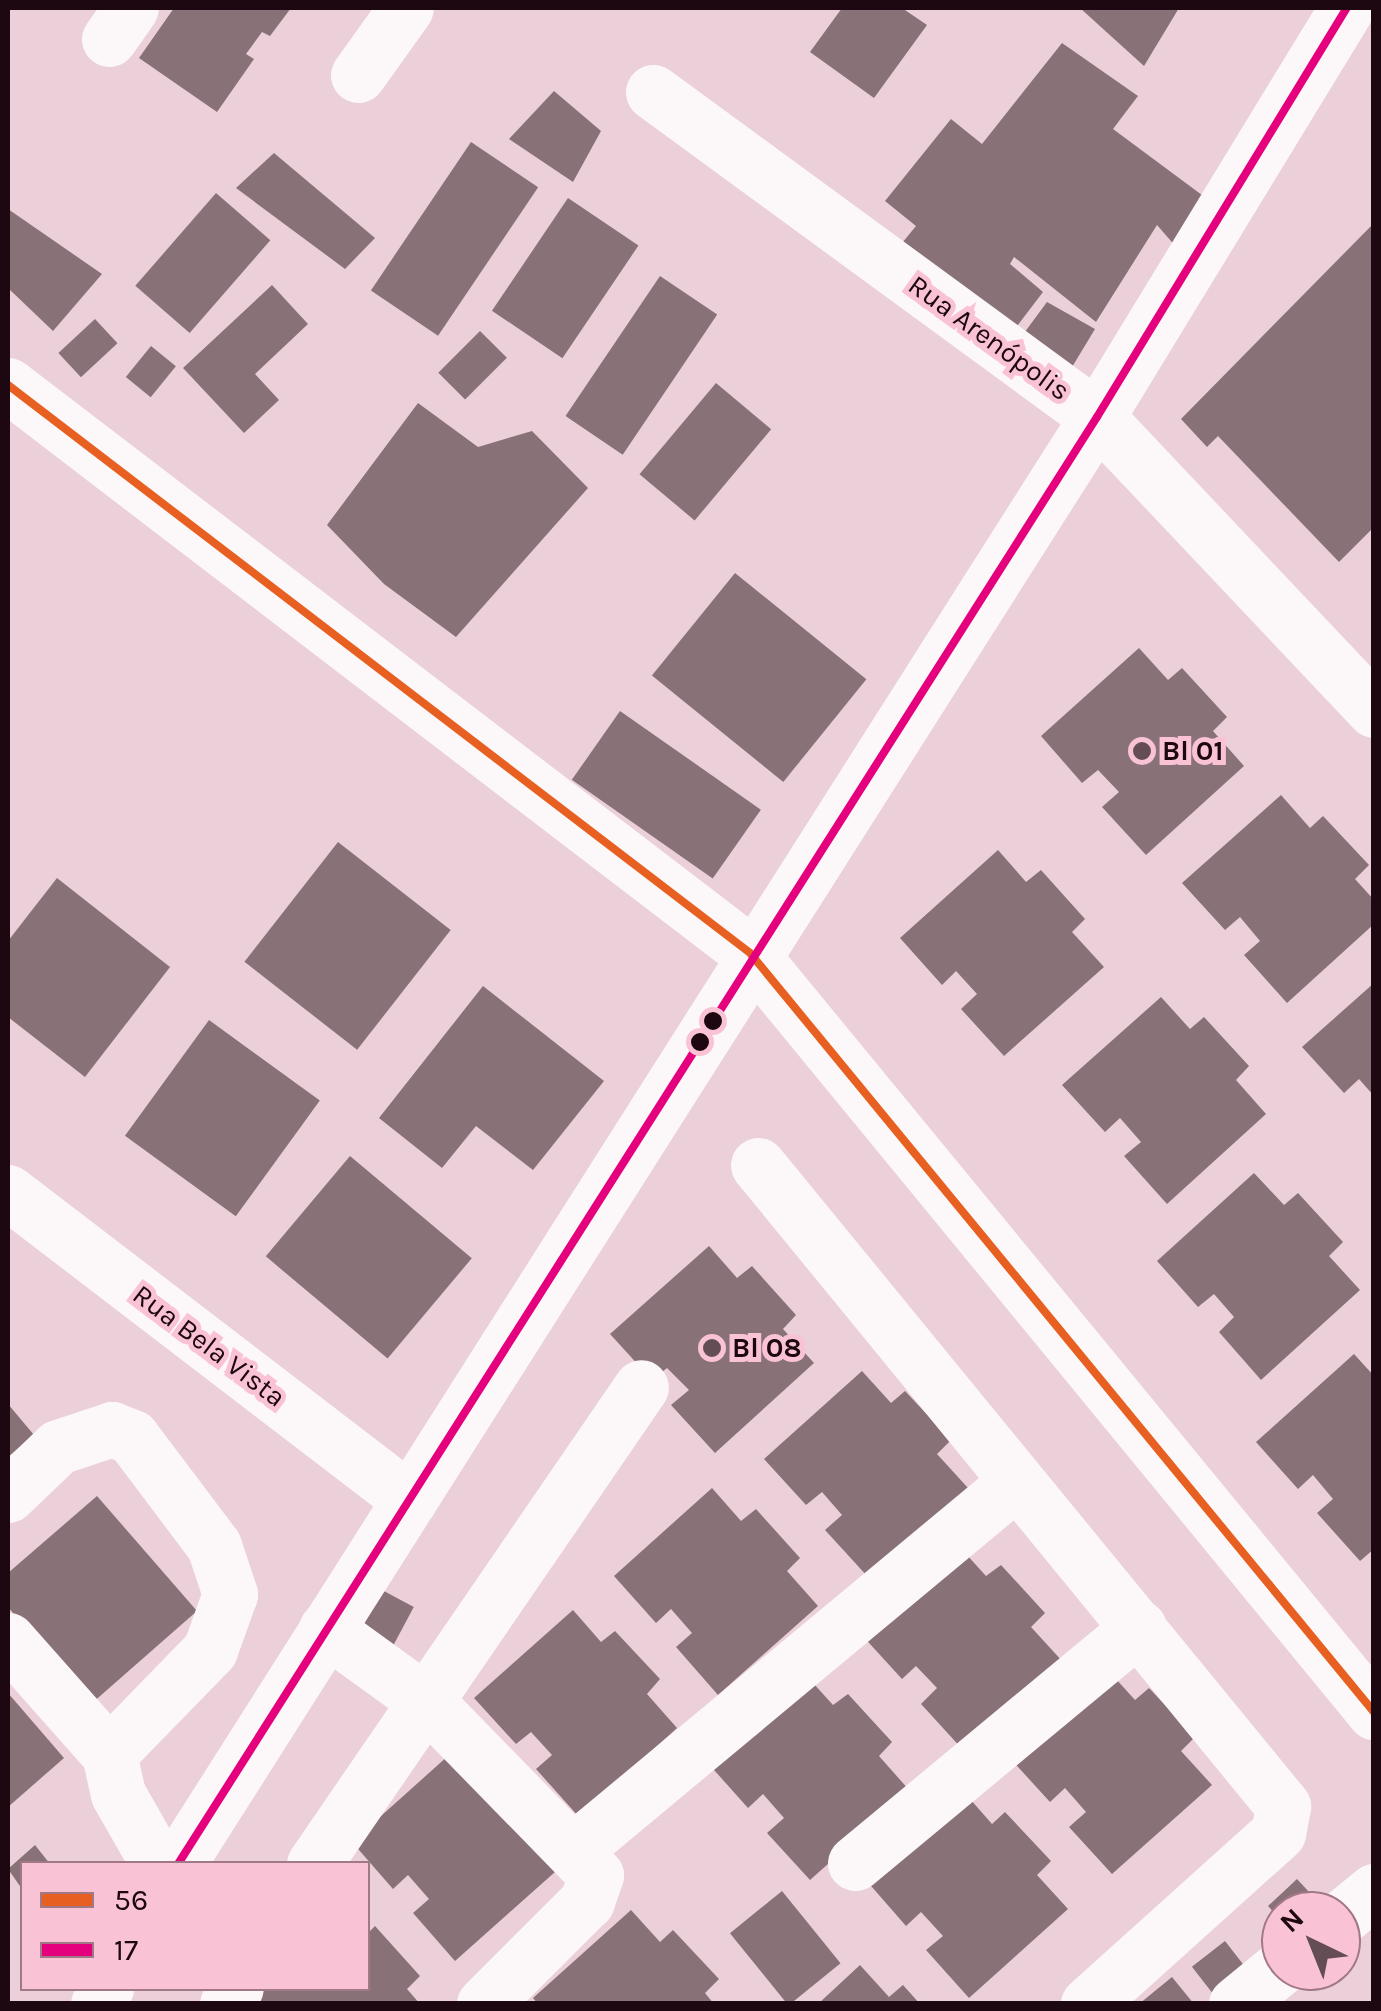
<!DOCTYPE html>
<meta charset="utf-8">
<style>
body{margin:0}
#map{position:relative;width:1381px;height:2011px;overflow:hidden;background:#ecd0d9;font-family:Karla,sans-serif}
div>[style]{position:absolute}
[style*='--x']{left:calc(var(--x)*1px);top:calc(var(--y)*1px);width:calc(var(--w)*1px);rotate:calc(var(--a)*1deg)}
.building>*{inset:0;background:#887177;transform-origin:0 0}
.minor>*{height:55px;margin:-27.5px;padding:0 27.5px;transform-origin:27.5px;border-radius:27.5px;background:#fcf8f9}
.major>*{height:55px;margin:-27.5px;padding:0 27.5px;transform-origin:27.5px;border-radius:27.5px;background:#fcf8f9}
.bus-1>*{height:8px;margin:-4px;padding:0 4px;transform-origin:4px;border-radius:4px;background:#e76021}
.bus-2>*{height:8px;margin:-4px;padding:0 4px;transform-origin:4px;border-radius:4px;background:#e5007d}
.dots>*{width:28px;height:28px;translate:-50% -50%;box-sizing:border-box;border:5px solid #f9c3d5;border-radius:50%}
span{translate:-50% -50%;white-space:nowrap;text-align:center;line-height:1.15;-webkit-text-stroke:10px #f9c3d5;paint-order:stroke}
.street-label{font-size:28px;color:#1d0710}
.poi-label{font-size:28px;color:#1d0710;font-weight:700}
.left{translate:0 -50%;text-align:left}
.frame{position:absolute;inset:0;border:10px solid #1d0710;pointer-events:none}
.legend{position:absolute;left:20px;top:1861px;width:350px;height:130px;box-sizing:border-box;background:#f9c3d5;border:2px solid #a17886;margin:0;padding:12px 18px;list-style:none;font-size:30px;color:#1d0710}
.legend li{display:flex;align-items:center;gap:20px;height:50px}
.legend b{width:50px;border:2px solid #a17886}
.north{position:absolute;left:1261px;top:1891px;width:100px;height:100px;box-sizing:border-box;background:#f9c3d5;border:2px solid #a17886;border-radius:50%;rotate:317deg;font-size:28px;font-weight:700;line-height:40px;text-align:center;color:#1d0710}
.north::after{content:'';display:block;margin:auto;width:35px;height:45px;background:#654d56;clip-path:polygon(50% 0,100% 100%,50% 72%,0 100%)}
</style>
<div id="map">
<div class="building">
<i style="clip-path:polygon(174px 8px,184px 10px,291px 8px,270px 36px,262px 32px,246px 54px,254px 59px,217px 112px,139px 58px)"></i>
<i style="clip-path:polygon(842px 8px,902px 8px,927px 25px,874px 98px,810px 52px)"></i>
<i style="clip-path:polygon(1080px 8px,1179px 8px,1144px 66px)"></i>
<i style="clip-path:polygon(1062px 43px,1138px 96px,1113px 129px,1210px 201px,1177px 248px,1157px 225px,1096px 322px,1014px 257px,1010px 264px,1043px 292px,1008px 338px,898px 248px,916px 226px,885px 201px,951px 119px,982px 144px)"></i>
<i style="clip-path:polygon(554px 91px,601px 131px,573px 182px,509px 139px)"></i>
<i style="left:471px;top:142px;width:81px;height:179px;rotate:34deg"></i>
<i style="clip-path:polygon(274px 153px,375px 238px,345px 269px,236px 188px)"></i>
<i style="left:216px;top:193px;width:72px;height:123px;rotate:41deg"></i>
<i style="left:568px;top:198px;width:85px;height:136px;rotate:34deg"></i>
<i style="clip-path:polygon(8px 209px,102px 274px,53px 331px,8px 288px)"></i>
<i style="clip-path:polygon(1374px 223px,1374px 527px,1339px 562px,1218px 436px,1207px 447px,1181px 419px)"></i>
<i style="left:660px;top:276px;width:69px;height:169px;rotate:34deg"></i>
<i style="clip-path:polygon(272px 285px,308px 324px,255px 374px,279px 400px,244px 433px,183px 368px)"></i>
<i style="clip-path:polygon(1047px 302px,1095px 329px,1066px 377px,1016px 344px)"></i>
<i style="left:95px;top:319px;width:33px;height:50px;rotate:47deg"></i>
<i style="left:480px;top:331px;width:38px;height:59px;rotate:45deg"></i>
<i style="left:151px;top:346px;width:32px;height:40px;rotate:39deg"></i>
<i style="left:716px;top:383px;width:72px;height:119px;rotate:40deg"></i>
<i style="clip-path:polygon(418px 403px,478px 447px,532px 431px,588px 488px,456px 637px,384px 584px,327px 525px)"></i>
<i style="left:735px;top:573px;width:169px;height:132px;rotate:39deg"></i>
<i style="clip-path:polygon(1139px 648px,1168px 680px,1182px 668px,1227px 717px,1213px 731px,1244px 766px,1146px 855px,1102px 807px,1119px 792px,1098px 770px,1082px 783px,1041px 736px)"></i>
<i style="left:620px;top:711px;width:172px;height:84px;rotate:35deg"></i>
<i style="clip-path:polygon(1281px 795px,1310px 828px,1323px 816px,1369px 865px,1355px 879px,1374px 900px,1374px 924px,1287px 1003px,1244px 955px,1260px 941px,1240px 917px,1225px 930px,1182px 883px)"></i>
<i style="left:338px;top:842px;width:143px;height:152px;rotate:38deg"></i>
<i style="clip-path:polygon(998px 850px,1026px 882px,1041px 870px,1085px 919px,1072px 932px,1104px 967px,1004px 1056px,961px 1009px,977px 994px,956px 971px,942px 985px,900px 938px)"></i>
<i style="clip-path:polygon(57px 878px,170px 967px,85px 1077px,8px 1017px,8px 941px)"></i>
<i style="clip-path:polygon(1374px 983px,1374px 1096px,1359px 1079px,1344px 1093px,1302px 1047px)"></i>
<i style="clip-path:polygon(483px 986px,604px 1081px,533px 1170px,476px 1126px,442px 1168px,379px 1118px)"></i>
<i style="clip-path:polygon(1161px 997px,1190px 1029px,1204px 1017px,1249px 1066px,1236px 1080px,1266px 1114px,1167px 1204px,1124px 1156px,1141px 1142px,1120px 1118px,1105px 1132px,1062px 1085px)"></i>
<i style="left:209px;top:1020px;width:137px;height:143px;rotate:36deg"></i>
<i style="left:350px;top:1156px;width:159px;height:131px;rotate:40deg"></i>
<i style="clip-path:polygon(1254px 1173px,1284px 1205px,1298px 1193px,1343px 1242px,1329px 1256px,1360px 1290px,1261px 1380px,1219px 1332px,1234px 1317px,1214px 1294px,1198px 1307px,1157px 1261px)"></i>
<i style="clip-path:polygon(709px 1246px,737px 1278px,752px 1266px,796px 1315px,783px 1329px,814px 1363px,715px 1453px,671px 1405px,689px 1390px,667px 1368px,652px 1380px,610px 1334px)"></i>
<i style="clip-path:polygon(1354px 1354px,1374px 1376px,1374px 1549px,1360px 1561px,1317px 1513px,1333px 1499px,1313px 1475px,1298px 1489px,1256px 1442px)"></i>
<i style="clip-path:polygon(862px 1371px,891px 1403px,905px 1391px,951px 1440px,937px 1454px,968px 1488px,868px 1577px,825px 1530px,842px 1515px,822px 1492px,806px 1505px,764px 1459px)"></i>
<i style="clip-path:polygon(8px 1404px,34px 1435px,8px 1457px)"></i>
<i style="clip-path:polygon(712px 1488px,741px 1521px,756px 1509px,800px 1558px,787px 1571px,818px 1606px,718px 1695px,676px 1647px,692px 1633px,671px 1609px,656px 1623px,614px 1576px)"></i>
<i style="clip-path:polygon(97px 1496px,197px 1611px,91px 1704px,8px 1607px,8px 1573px)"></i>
<i style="clip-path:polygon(957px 1544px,986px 1576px,1001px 1565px,1045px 1613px,1031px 1627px,1063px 1662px,964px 1751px,921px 1704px,937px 1688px,916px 1666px,902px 1679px,859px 1632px)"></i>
<i style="left:382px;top:1590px;width:36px;height:56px;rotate:28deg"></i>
<i style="clip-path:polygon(573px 1610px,601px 1642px,615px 1631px,660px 1679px,647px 1694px,677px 1728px,579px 1817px,536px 1769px,552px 1755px,531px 1732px,516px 1744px,474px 1698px)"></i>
<i style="clip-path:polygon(1106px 1668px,1135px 1700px,1149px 1688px,1195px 1737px,1181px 1751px,1212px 1785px,1112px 1874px,1069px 1827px,1086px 1812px,1065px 1788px,1050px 1802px,1008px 1756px)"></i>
<i style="clip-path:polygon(804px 1673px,833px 1705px,848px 1694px,892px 1742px,879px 1756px,910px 1791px,810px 1880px,767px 1833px,784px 1818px,763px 1794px,748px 1808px,706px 1761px)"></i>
<i style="clip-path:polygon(8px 1693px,64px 1758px,8px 1807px)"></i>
<i style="clip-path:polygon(449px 1755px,555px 1872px,455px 1961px,413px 1913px,429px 1899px,408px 1875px,393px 1889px,352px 1842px)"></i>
<i style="clip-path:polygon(963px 1791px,992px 1824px,1005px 1812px,1051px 1861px,1037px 1875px,1068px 1909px,969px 1998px,926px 1950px,943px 1936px,921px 1912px,906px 1926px,865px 1879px)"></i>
<i style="clip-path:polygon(35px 1845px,50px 1864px,22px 1864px,22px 1889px,8px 1869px)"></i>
<i style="clip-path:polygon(1297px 1879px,1321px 1905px,1281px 1911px,1281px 1920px,1268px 1906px)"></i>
<i style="left:782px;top:1891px;width:93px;height:67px;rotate:51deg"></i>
<i style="clip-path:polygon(631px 1910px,660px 1942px,673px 1930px,719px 1979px,705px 1993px,714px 2004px,538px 2004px,533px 1998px)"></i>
<i style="clip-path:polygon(375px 1926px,420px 1976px,407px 1989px,420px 2004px,243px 2004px,240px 1988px,368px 1988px,368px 1933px)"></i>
<i style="left:1225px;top:1941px;width:37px;height:42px;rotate:52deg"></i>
<i style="clip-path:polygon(860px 1965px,889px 1997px,903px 1985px,920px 2004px,818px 2004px)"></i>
<i style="clip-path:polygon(1172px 1977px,1194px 2004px,1139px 2004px)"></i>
</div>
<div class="minor">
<i style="--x:109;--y:39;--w:38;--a:-55"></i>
<i style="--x:358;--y:75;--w:82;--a:-54.4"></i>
<i style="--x:653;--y:92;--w:550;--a:36.2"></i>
<i style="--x:1097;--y:417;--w:403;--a:46.6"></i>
<i style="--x:8;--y:385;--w:934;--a:37.43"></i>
<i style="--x:750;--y:953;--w:983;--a:50.58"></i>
<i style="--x:758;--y:1165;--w:829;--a:50.68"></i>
<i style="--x:1283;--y:1806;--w:27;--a:100"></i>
<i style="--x:1278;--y:1833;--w:256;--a:138"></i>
<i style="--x:8;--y:1192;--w:506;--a:37.46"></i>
<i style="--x:8;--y:1495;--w:69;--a:-43.8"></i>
<i style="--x:58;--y:1447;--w:57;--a:-18.4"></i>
<i style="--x:112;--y:1429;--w:22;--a:22"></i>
<i style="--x:132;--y:1437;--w:136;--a:53"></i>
<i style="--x:214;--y:1546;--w:51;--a:71.6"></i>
<i style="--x:230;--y:1594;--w:59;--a:109.7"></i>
<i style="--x:210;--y:1650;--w:145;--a:134.2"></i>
<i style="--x:326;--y:1629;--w:125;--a:35.9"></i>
<i style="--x:427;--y:1702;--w:242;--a:45.7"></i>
<i style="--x:596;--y:1875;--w:28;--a:109"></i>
<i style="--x:587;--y:1901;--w:146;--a:135"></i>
<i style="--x:8;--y:1640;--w:152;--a:48.5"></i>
<i style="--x:109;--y:1754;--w:41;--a:77.3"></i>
<i style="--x:118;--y:1794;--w:81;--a:60.3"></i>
<i style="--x:575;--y:1849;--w:574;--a:-39.77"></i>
<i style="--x:855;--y:1863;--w:369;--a:-39.7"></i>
<i style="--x:314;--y:1864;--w:578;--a:-55.57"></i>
<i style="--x:1341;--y:1918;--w:43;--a:-39.3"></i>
<i style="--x:227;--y:2004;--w:18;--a:-61"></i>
<i style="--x:1236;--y:2004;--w:58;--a:-39.4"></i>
</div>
<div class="major">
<i style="--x:178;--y:1864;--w:1714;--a:-57.58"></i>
<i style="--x:1097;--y:417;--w:479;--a:-58.6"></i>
<i style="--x:98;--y:2004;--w:18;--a:-63"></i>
</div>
<div class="bus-1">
<i style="--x:8;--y:385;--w:934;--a:37.43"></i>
<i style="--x:750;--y:953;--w:983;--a:50.58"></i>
</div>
<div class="bus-2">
<i style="--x:178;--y:1864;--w:1714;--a:-57.58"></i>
<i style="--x:1097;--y:417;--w:479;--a:-58.6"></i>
</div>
<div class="dots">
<i style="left:1142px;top:751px;background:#654d56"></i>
<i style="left:713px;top:1021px;background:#1d0710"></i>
<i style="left:700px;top:1042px;background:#1d0710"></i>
<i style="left:712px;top:1348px;background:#654d56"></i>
</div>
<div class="street-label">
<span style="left:989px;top:338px;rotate:36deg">Rua Arenópolis</span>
<span style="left:209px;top:1346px;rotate:37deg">Rua Bela Vista</span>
</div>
<div class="poi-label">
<span class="left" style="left:1162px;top:751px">Bl 01</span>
<span class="left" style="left:732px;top:1348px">Bl 08</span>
</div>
<div class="frame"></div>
<ul class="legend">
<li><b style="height:12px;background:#e76021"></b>56</li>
<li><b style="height:12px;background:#e5007d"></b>17</li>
</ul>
<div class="north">N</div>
</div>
